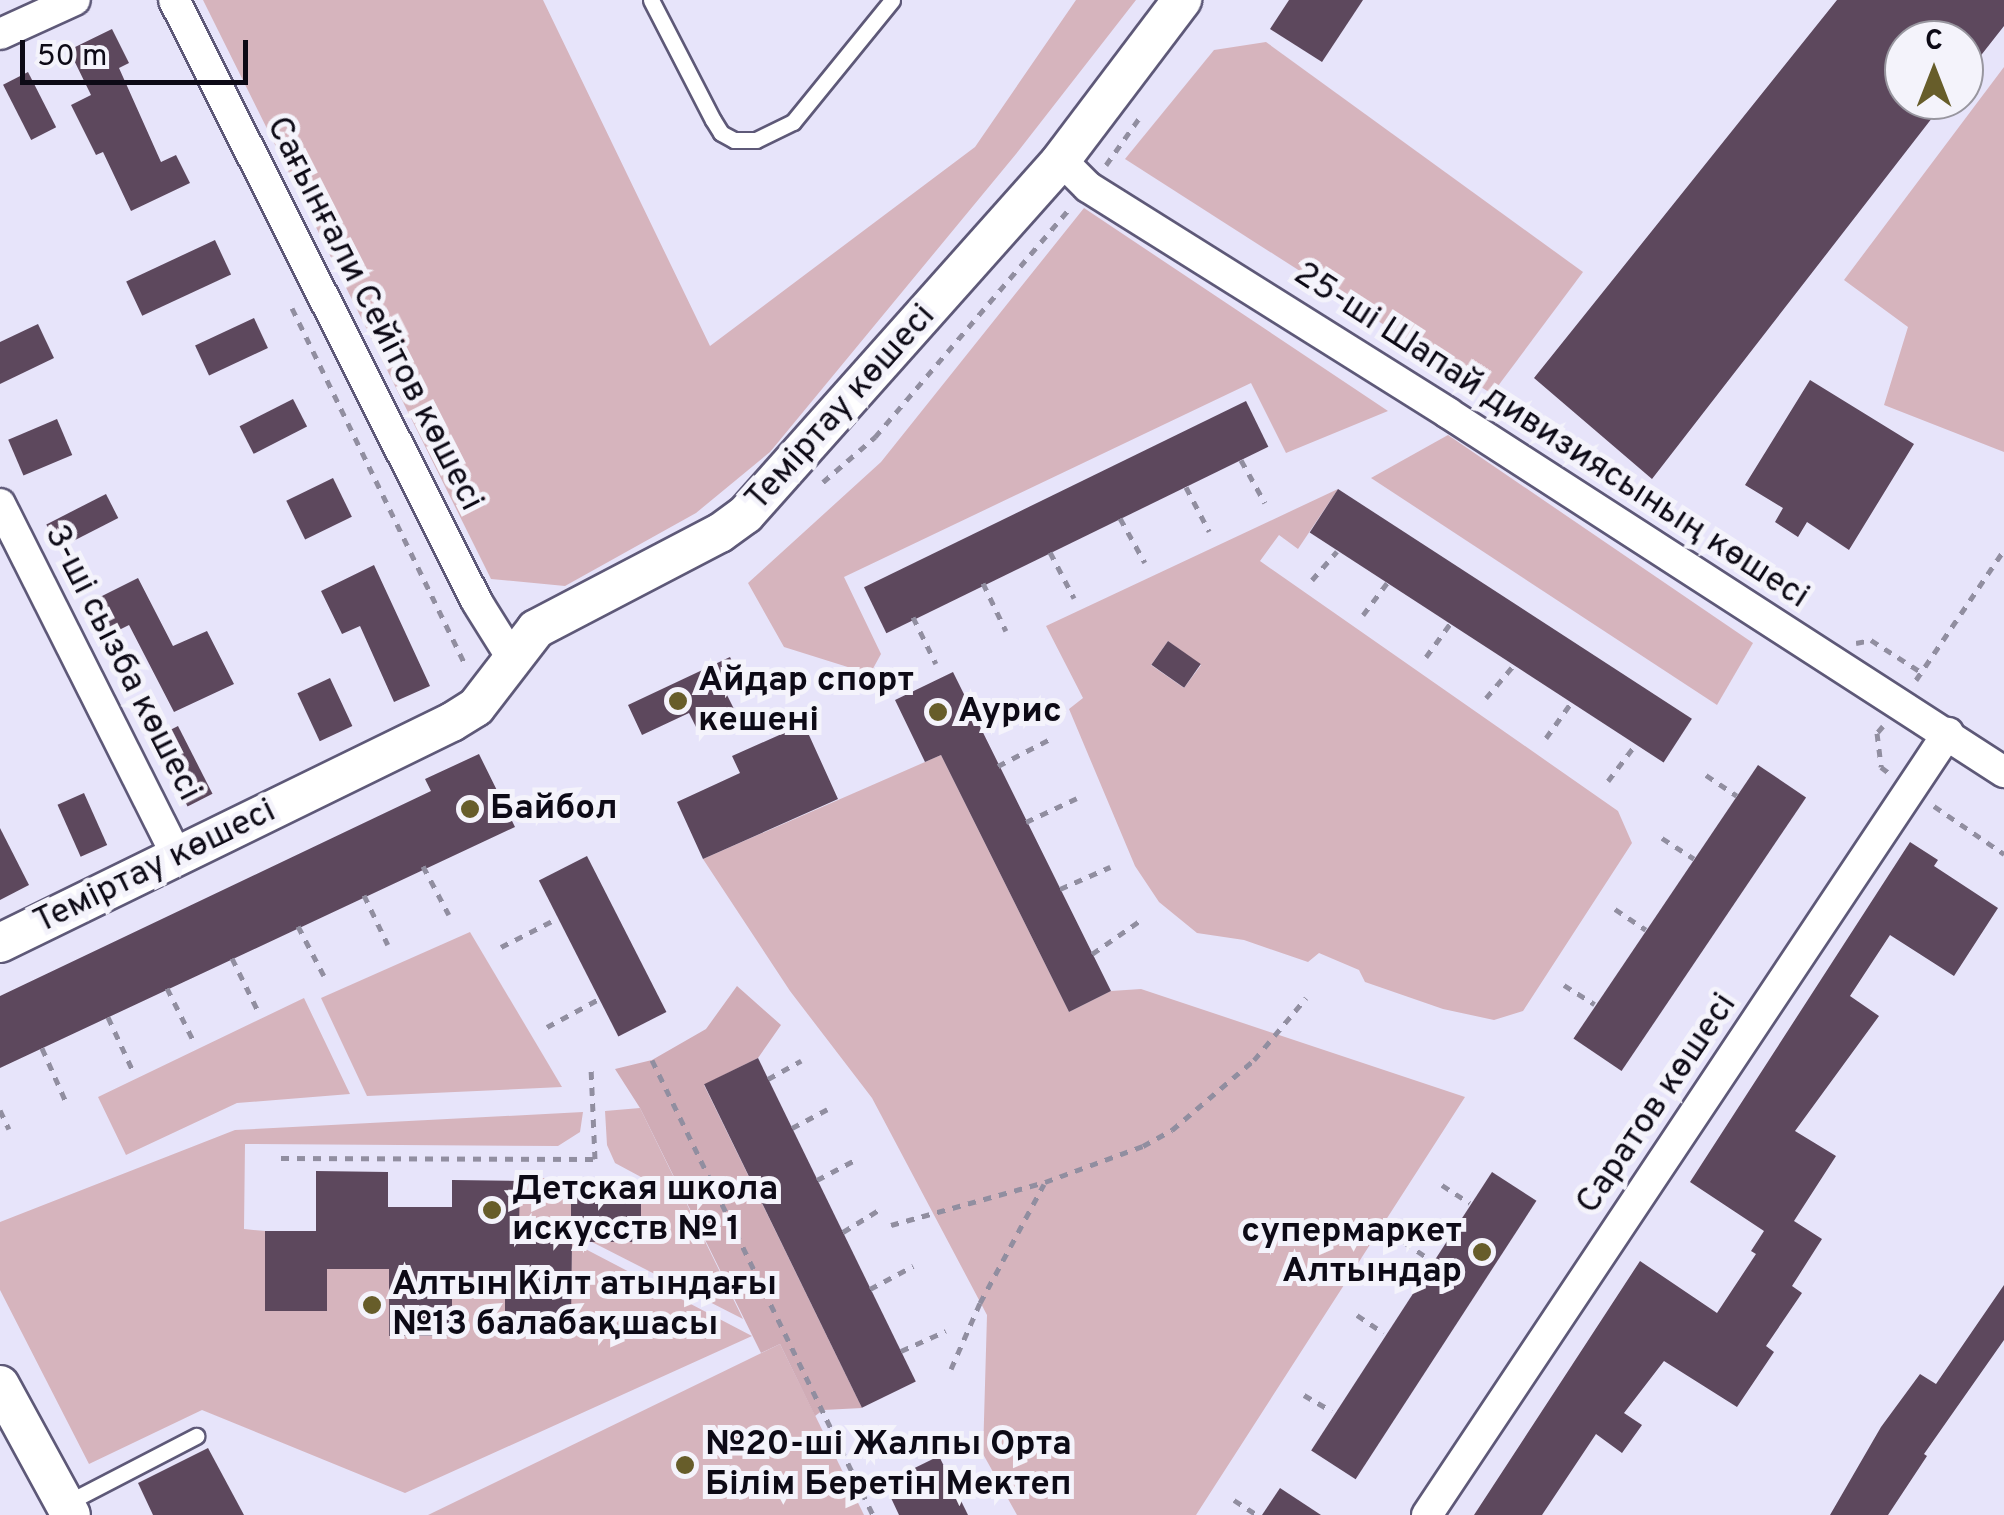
<!DOCTYPE html>
<meta charset="utf-8">
<style>
body{margin:0}
#map{position:relative;width:2004px;height:1515px;overflow:hidden;background:#e7e4fa;font-family:Overpass,sans-serif}
div>[style]{position:absolute}
[style*='--x']{left:calc(var(--x)*1px);top:calc(var(--y)*1px);width:calc(var(--w)*1px);rotate:calc(var(--a)*1deg)}
.green>*{inset:0;background:#d6b4bd;transform-origin:0 0}
.forest>*{inset:0;background:#d0acb6}
.building>*{inset:0;background:#5d485d;transform-origin:0 0}
.path>*{height:5px;margin-top:-2.5px;transform-origin:0;background:repeating-linear-gradient(90deg,#918ea0 0 8px,transparent 0 16px)}
.roads{filter:drop-shadow(2px 0 #5e5978) drop-shadow(-2px 0 #5e5978) drop-shadow(0 2px #5e5978) drop-shadow(0 -2px #5e5978)}
.service>*{height:15px;margin:-7.5px;padding:0 7.5px;transform-origin:7.5px;border-radius:7.5px;background:#fff}
.minor>*{height:30px;margin:-15px;padding:0 15px;transform-origin:15px;border-radius:15px;background:#fff}
.tertiary>*{height:38px;margin:-19px;padding:0 19px;transform-origin:19px;border-radius:19px;background:#fff}
.dots>*{width:28px;height:28px;translate:-50% -50%;box-sizing:border-box;border:5px solid #f4f3fb;border-radius:50%}
span{translate:-50% -50%;white-space:nowrap;text-align:center;line-height:1.15;-webkit-text-stroke:10px #f4f3fb;paint-order:stroke}
.street-label{font-size:35px;color:#0d0a16}
.poi-label{font-size:35px;color:#0d0a16;font-weight:700}
.left{translate:0 -50%;text-align:left}
.right{translate:-100% -50%;text-align:right}
.north{position:absolute;left:1884px;top:20px;width:100px;height:100px;box-sizing:border-box;background:#f4f3fb;border:2px solid #98969f;border-radius:50%;rotate:0deg;font-size:28px;font-weight:700;line-height:40px;text-align:center;color:#0d0a16}
.north::after{content:'';display:block;margin:auto;width:35px;height:45px;background:#675d2a;clip-path:polygon(50% 0,100% 100%,50% 72%,0 100%)}
.scale{position:absolute;left:20px;top:40px;width:228px;height:45px;box-sizing:border-box;border:5px solid #0d0a16;border-top:0;padding-left:12px;font-size:30px;line-height:35px;white-space:nowrap;color:#0d0a16;-webkit-text-stroke:8px #f4f3fb;paint-order:stroke}
</style>
<div id="map">
<div class="green">
<i style="clip-path:polygon(203px 0,543px 0,710px 346px,975px 147px,1076px 0,1136px 0,1016px 154px,770px 452px,696px 513px,565px 586px,491px 579px)"></i>
<i style="clip-path:polygon(1266px 42px,1583px 272px,1492px 394px,1125px 159px,1214px 50px)"></i>
<i style="clip-path:polygon(2004px 67px,2004px 452px,1884px 405px,1908px 327px,1844px 280px)"></i>
<i style="clip-path:polygon(1084px 208px,1388px 411px,1286px 453px,1251px 383px,844px 577px,881px 654px,870px 674px,784px 647px,748px 583px,881px 462px)"></i>
<i style="clip-path:polygon(1448px 435px,1753px 643px,1717px 705px,1371px 478px)"></i>
<i style="clip-path:polygon(evenodd,1338px 489px,1298px 549px,1279px 535px,1260px 561px,1618px 811px,1632px 843px,1523px 1011px,1494px 1020px,1443px 1009px,1365px 982px,1359px 970px,1319px 953px,1308px 962px,1244px 940px,1197px 933px,1159px 902px,1135px 866px,1069px 709px,1083px 698px,1046px 626px,1338px 489px,1168px 641px,1201px 665px,1184px 688px,1151px 665px,1168px 641px)"></i>
<i style="clip-path:polygon(941px 755px,1069px 1012px,1111px 991px,1141px 989px,1465px 1097px,1196px 1515px,1017px 1515px,983px 1454px,987px 1315px,872px 1098px,790px 991px,703px 859px)"></i>
<i style="clip-path:polygon(470px 932px,562px 1087px,367px 1096px,321px 998px)"></i>
<i style="clip-path:polygon(304px 998px,350px 1094px,237px 1103px,126px 1155px,98px 1097px)"></i>
<i style="clip-path:polygon(640px 1108px,743px 1319px,592px 1242px,641px 1242px,641px 1177px,615px 1163px,607px 1145px,605px 1111px)"></i>
<i style="clip-path:polygon(583px 1112px,580px 1132px,558px 1146px,245px 1144px,244px 1229px,265px 1231px,265px 1310px,326px 1311px,327px 1269px,389px 1269px,389px 1336px,451px 1336px,452px 1277px,505px 1277px,505px 1322px,570px 1323px,572px 1242px,752px 1336px,405px 1493px,202px 1410px,89px 1464px,0 1290px,0 1222px,235px 1130px)"></i>
<i style="left:519px;top:1178px;width:53px;height:50px"></i>
<i style="clip-path:polygon(780px 1344px,864px 1515px,428px 1515px)"></i>
</div>
<div class="forest">
<i style="clip-path:polygon(737px 986px,781px 1025px,758px 1058px,704px 1085px,862px 1408px,823px 1410px,815px 1416px,780px 1344px,761px 1353px,640px 1108px,615px 1069px,652px 1060px,706px 1029px)"></i>
</div>
<div class="building">
<i style="clip-path:polygon(1289px 0,1363px 0,1322px 62px,1270px 29px)"></i>
<i style="clip-path:polygon(1837px 0,2004px 0,2004px 26px,1964px 77px,1964px 40px,1904px 40px,1904px 100px,1946px 100px,1652px 479px,1534px 378px)"></i>
<i style="clip-path:polygon(112px 29px,129px 63px,119px 68px,161px 162px,176px 155px,190px 183px,131px 211px,103px 152px,96px 155px,71px 105px,91px 95px,69px 50px)"></i>
<i style="left:28px;top:72px;width:62px;height:28px;rotate:63deg"></i>
<i style="left:215px;top:240px;width:38px;height:98px;rotate:65deg"></i>
<i style="left:254px;top:318px;width:33px;height:65px;rotate:65deg"></i>
<i style="clip-path:polygon(38px 324px,54px 358px,0 384px,0 342px)"></i>
<i style="clip-path:polygon(1810px 380px,1914px 444px,1849px 550px,1807px 522px,1798px 537px,1775px 522px,1783px 508px,1745px 485px)"></i>
<i style="left:293px;top:399px;width:31px;height:60px;rotate:63deg"></i>
<i style="left:1246px;top:401px;width:51px;height:425px;rotate:64deg"></i>
<i style="left:57px;top:419px;width:39px;height:53px;rotate:67deg"></i>
<i style="left:333px;top:478px;width:43px;height:52px;rotate:64deg"></i>
<i style="left:1338px;top:489px;width:422px;height:52px;rotate:33deg"></i>
<i style="left:106px;top:494px;width:27px;height:67px;rotate:63deg"></i>
<i style="clip-path:polygon(374px 565px,430px 686px,394px 702px,360px 626px,342px 634px,321px 591px)"></i>
<i style="clip-path:polygon(138px 578px,173px 646px,207px 631px,234px 684px,174px 712px,129px 625px,103px 638px,86px 604px)"></i>
<i style="left:1168px;top:641px;width:40px;height:29px;rotate:35deg"></i>
<i style="clip-path:polygon(730px 657px,744px 687px,727px 695px,735px 711px,697px 729px,689px 713px,642px 735px,628px 705px)"></i>
<i style="clip-path:polygon(953px 672px,1111px 991px,1069px 1012px,941px 755px,925px 762px,895px 700px)"></i>
<i style="left:330px;top:678px;width:53px;height:36px;rotate:65deg"></i>
<i style="clip-path:polygon(804px 724px,838px 799px,703px 859px,677px 802px,740px 773px,732px 756px)"></i>
<i style="left:178px;top:726px;width:76px;height:28px;rotate:63deg"></i>
<i style="clip-path:polygon(479px 754px,515px 827px,0 1068px,0 996px,431px 791px,425px 779px)"></i>
<i style="left:1758px;top:765px;width:58px;height:330px;rotate:34deg"></i>
<i style="left:84px;top:793px;width:57px;height:29px;rotate:66deg"></i>
<i style="clip-path:polygon(0 828px,29px 885px,0 900px)"></i>
<i style="clip-path:polygon(1910px 842px,1938px 860px,1934px 866px,1998px 908px,1954px 976px,1890px 935px,1850px 996px,1879px 1016px,1795px 1131px,1836px 1156px,1794px 1221px,1822px 1239px,1792px 1286px,1802px 1293px,1766px 1346px,1774px 1352px,1737px 1407px,1664px 1361px,1624px 1413px,1642px 1425px,1622px 1453px,1596px 1434px,1542px 1515px,1474px 1515px,1640px 1261px,1717px 1313px,1756px 1254px,1751px 1251px,1764px 1231px,1690px 1182px)"></i>
<i style="left:587px;top:856px;width:175px;height:54px;rotate:63deg"></i>
<i style="left:758px;top:1058px;width:360px;height:60px;rotate:64deg"></i>
<i style="clip-path:polygon(316px 1171px,388px 1172px,388px 1207px,452px 1207px,452px 1180px,520px 1181px,519px 1228px,571px 1228px,571px 1189px,641px 1190px,641px 1242px,572px 1242px,571px 1323px,505px 1322px,505px 1277px,452px 1277px,452px 1336px,389px 1336px,389px 1269px,327px 1269px,327px 1311px,265px 1311px,265px 1231px,316px 1231px)"></i>
<i style="left:1492px;top:1172px;width:53px;height:332px;rotate:33deg"></i>
<i style="clip-path:polygon(2004px 1285px,2004px 1340px,1924px 1454px,1927px 1456px,1888px 1515px,1830px 1515px,1881px 1427px,1920px 1374px,1936px 1384px)"></i>
<i style="clip-path:polygon(208px 1448px,244px 1515px,153px 1515px,138px 1483px)"></i>
<i style="clip-path:polygon(939px 1456px,968px 1515px,899px 1515px,884px 1483px)"></i>
<i style="clip-path:polygon(1280px 1488px,1321px 1515px,1262px 1515px)"></i>
</div>
<div class="path">
<i style="--x:1106;--y:165;--w:59;--a:-54.7"></i>
<i style="--x:292;--y:308;--w:399;--a:64.1"></i>
<i style="--x:1241;--y:460;--w:49;--a:60.8"></i>
<i style="--x:823;--y:482;--w:69;--a:-40.9"></i>
<i style="--x:875;--y:437;--w:301;--a:-49.6"></i>
<i style="--x:1186;--y:487;--w:50;--a:62.4"></i>
<i style="--x:1120;--y:518;--w:51;--a:60.9"></i>
<i style="--x:1050;--y:552;--w:52;--a:62.4"></i>
<i style="--x:1312;--y:580;--w:38;--a:-49"></i>
<i style="--x:983;--y:583;--w:53;--a:64.4"></i>
<i style="--x:1363;--y:615;--w:40;--a:-53"></i>
<i style="--x:913;--y:617;--w:52;--a:63.9"></i>
<i style="--x:1856;--y:643;--w:15;--a:-11"></i>
<i style="--x:1871;--y:640;--w:59;--a:32.6"></i>
<i style="--x:1426;--y:657;--w:41;--a:-54"></i>
<i style="--x:1916;--y:680;--w:157;--a:-55.9"></i>
<i style="--x:1486;--y:698;--w:43;--a:-49.7"></i>
<i style="--x:1883;--y:726;--w:9;--a:131"></i>
<i style="--x:1877;--y:733;--w:34;--a:83"></i>
<i style="--x:1881;--y:767;--w:10;--a:37"></i>
<i style="--x:1546;--y:738;--w:43;--a:-54.5"></i>
<i style="--x:998;--y:766;--w:59;--a:-27.4"></i>
<i style="--x:1706;--y:775;--w:37;--a:34"></i>
<i style="--x:1608;--y:781;--w:46;--a:-52.9"></i>
<i style="--x:1934;--y:806;--w:85;--a:34.4"></i>
<i style="--x:1026;--y:822;--w:56;--a:-25.2"></i>
<i style="--x:1662;--y:838;--w:38;--a:33"></i>
<i style="--x:423;--y:866;--w:55;--a:62"></i>
<i style="--x:1060;--y:889;--w:55;--a:-23.7"></i>
<i style="--x:364;--y:895;--w:55;--a:64.4"></i>
<i style="--x:1615;--y:909;--w:37;--a:34"></i>
<i style="--x:298;--y:926;--w:56;--a:62.5"></i>
<i style="--x:501;--y:947;--w:64;--a:-27"></i>
<i style="--x:1092;--y:954;--w:60;--a:-34.8"></i>
<i style="--x:232;--y:958;--w:57;--a:63.9"></i>
<i style="--x:1564;--y:985;--w:36;--a:32"></i>
<i style="--x:167;--y:988;--w:58;--a:63.4"></i>
<i style="--x:108;--y:1017;--w:57;--a:65.2"></i>
<i style="--x:547;--y:1027;--w:59;--a:-28.3"></i>
<i style="--x:42;--y:1048;--w:59;--a:66"></i>
<i style="--x:652;--y:1060;--w:506;--a:64.09"></i>
<i style="--x:768;--y:1079;--w:38;--a:-29"></i>
<i style="--x:0;--y:1110;--w:21;--a:65"></i>
<i style="--x:792;--y:1128;--w:40;--a:-28"></i>
<i style="--x:281;--y:1158;--w:314;--a:0.2"></i>
<i style="--x:595;--y:1159;--w:93;--a:-92.5"></i>
<i style="--x:817;--y:1180;--w:43;--a:-27.8"></i>
<i style="--x:1442;--y:1185;--w:33;--a:33"></i>
<i style="--x:891;--y:1225;--w:160;--a:-15.6"></i>
<i style="--x:1045;--y:1182;--w:104;--a:-20.2"></i>
<i style="--x:1143;--y:1146;--w:33;--a:-29"></i>
<i style="--x:1172;--y:1130;--w:108;--a:-40.5"></i>
<i style="--x:1254;--y:1060;--w:81;--a:-50"></i>
<i style="--x:843;--y:1232;--w:46;--a:-31.6"></i>
<i style="--x:1404;--y:1242;--w:34;--a:34"></i>
<i style="--x:870;--y:1289;--w:49;--a:-28.1"></i>
<i style="--x:1357;--y:1315;--w:32;--a:34"></i>
<i style="--x:901;--y:1351;--w:49;--a:-24"></i>
<i style="--x:951;--y:1369;--w:72;--a:-66.3"></i>
<i style="--x:980;--y:1303;--w:135;--a:-61.7"></i>
<i style="--x:1304;--y:1395;--w:32;--a:30"></i>
<i style="--x:952;--y:1482;--w:17;--a:-28"></i>
<i style="--x:1234;--y:1500;--w:27;--a:33"></i>
</div>
<div class="roads">
<div class="service">
<i style="--x:651;--y:0;--w:135;--a:62.7"></i>
<i style="--x:713;--y:120;--w:15;--a:58"></i>
<i style="--x:721;--y:133;--w:15;--a:28"></i>
<i style="--x:734;--y:140;--w:22;--a:0"></i>
<i style="--x:756;--y:140;--w:41;--a:-25.9"></i>
<i style="--x:793;--y:122;--w:157;--a:-50.9"></i>
<i style="--x:65;--y:1504;--w:148;--a:-27.4"></i>
</div>
<div class="minor">
<i style="--x:174;--y:0;--w:674;--a:63.28"></i>
<i style="--x:477;--y:602;--w:66;--a:58"></i>
<i style="--x:0;--y:34;--w:82;--a:-24.4"></i>
<i style="--x:1061;--y:160;--w:38;--a:45"></i>
<i style="--x:1088;--y:187;--w:425;--a:32.1"></i>
<i style="--x:1448;--y:413;--w:662;--a:32.85"></i>
<i style="--x:0;--y:504;--w:394;--a:63.3"></i>
<i style="--x:1427;--y:1515;--w:940;--a:-56.33"></i>
</div>
<div class="tertiary">
<i style="--x:0;--y:943;--w:503;--a:-26.06"></i>
<i style="--x:452;--y:722;--w:28;--a:-32"></i>
<i style="--x:476;--y:707;--w:98;--a:-52.4"></i>
<i style="--x:536;--y:629;--w:208;--a:-27.6"></i>
<i style="--x:720;--y:533;--w:32;--a:-36"></i>
<i style="--x:746;--y:514;--w:474;--a:-48.3"></i>
<i style="--x:1061;--y:160;--w:201;--a:-52.9"></i>
<i style="--x:0;--y:1385;--w:148;--a:61.4"></i>
</div>
</div>
<div class="dots">
<i style="left:678px;top:701px;background:#675d2a"></i>
<i style="left:938px;top:712px;background:#675d2a"></i>
<i style="left:470px;top:809px;background:#675d2a"></i>
<i style="left:492px;top:1210px;background:#675d2a"></i>
<i style="left:1482px;top:1252px;background:#675d2a"></i>
<i style="left:372px;top:1305px;background:#675d2a"></i>
<i style="left:685px;top:1465px;background:#675d2a"></i>
</div>
<div class="street-label">
<span style="left:374px;top:314px;rotate:63deg">Сағынғали Сейітов көшесі</span>
<span style="left:841px;top:408px;rotate:-48deg">Теміртау көшесі</span>
<span style="left:1551px;top:436px;rotate:33deg">25-ші Шапай дивизиясының көшесі</span>
<span style="left:122px;top:663px;rotate:63deg">3-ші сызба көшесі</span>
<span style="left:155px;top:867px;rotate:-26deg">Теміртау көшесі</span>
<span style="left:1657px;top:1104px;rotate:-56deg">Саратов көшесі</span>
</div>
<div class="poi-label">
<span class="left" style="left:698px;top:701px">Айдар спорт<br>кешені</span>
<span class="left" style="left:958px;top:712px">Аурис</span>
<span class="left" style="left:490px;top:809px">Байбол</span>
<span class="left" style="left:512px;top:1210px">Детская школа<br>искусств № 1</span>
<span class="right" style="left:1462px;top:1252px">супермаркет<br>Алтындар</span>
<span class="left" style="left:392px;top:1305px">Алтын Кілт атындағы<br>№13 балабақшасы</span>
<span class="left" style="left:705px;top:1465px">№20-ші Жалпы Орта<br>Білім Беретін Мектеп</span>
</div>
<div class="north">С</div>
<div class="scale">50 m</div>
</div>
